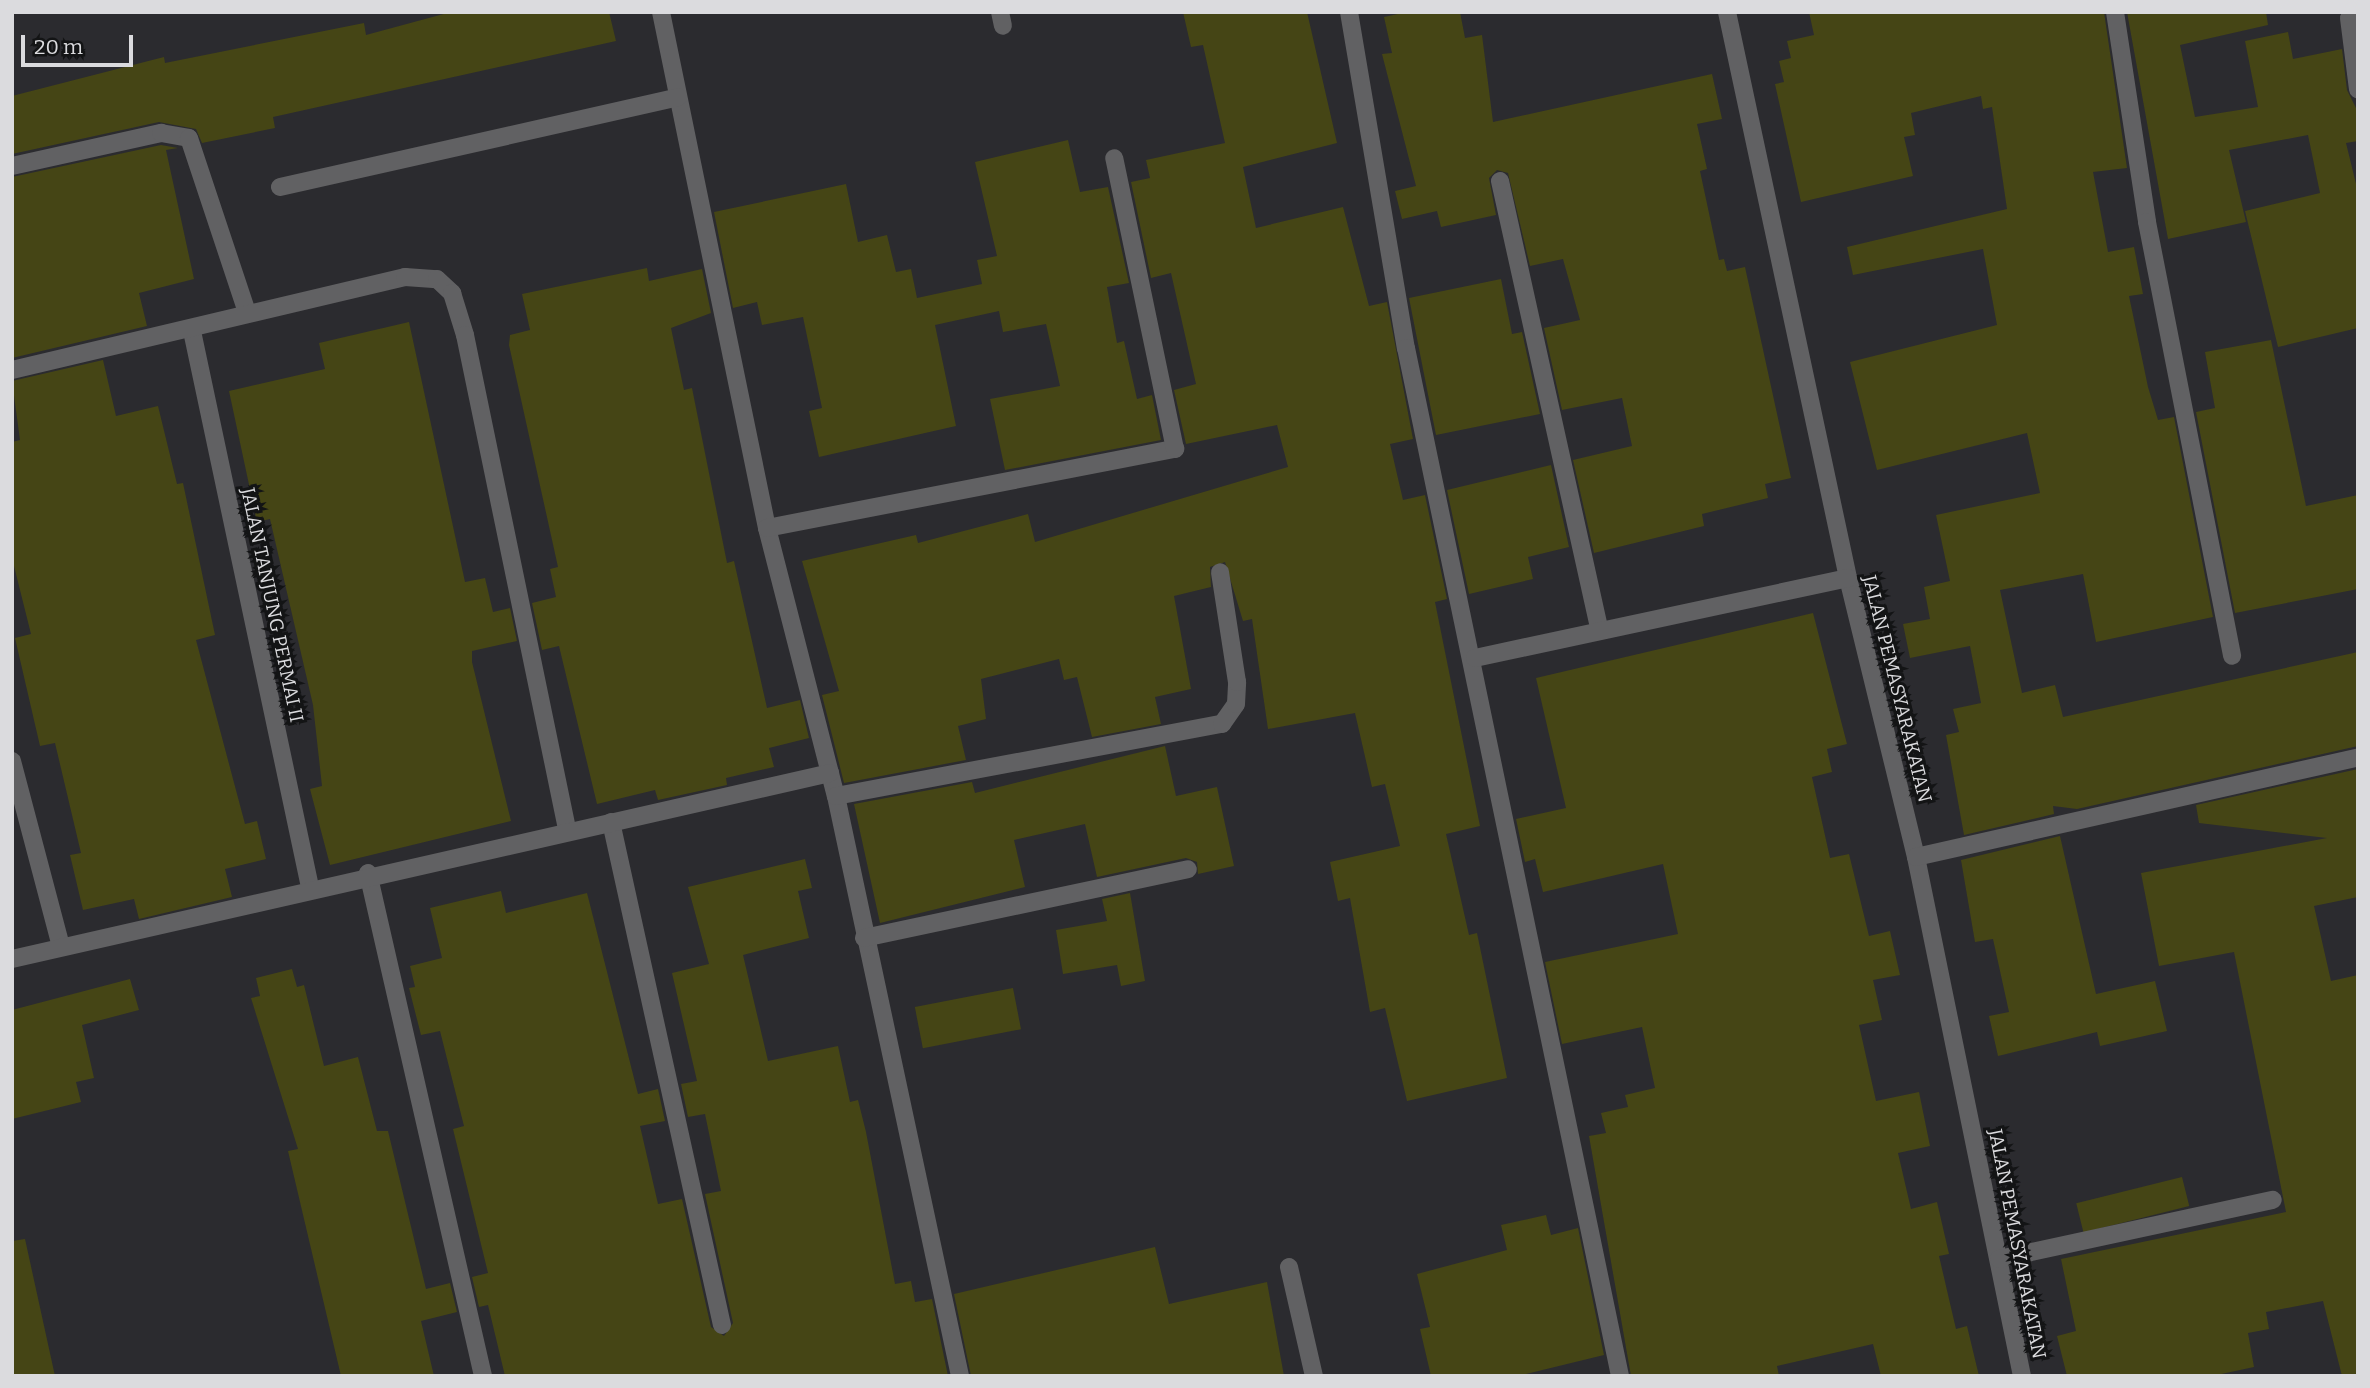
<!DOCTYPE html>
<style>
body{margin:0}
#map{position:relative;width:2370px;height:1388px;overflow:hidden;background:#2b2b2f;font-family:Bitter,serif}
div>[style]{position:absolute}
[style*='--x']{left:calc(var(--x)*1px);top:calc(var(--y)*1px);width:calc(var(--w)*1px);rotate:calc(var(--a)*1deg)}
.building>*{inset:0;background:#454515;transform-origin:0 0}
.minor>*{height:18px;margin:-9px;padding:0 9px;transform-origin:9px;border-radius:9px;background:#616163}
span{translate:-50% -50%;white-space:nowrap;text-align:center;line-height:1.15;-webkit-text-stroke:6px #131415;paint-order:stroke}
.street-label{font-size:19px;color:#dbdbde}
.frame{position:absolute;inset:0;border:14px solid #dbdbde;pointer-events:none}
.scale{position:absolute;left:21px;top:35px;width:112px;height:32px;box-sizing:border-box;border:4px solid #dbdbde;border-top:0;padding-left:9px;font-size:21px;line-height:24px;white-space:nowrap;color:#dbdbde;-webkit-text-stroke:5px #131415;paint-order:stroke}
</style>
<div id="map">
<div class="building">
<i style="clip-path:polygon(451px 12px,609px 12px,616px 41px,273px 117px,275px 128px,202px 143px,196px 129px,159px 122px,12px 154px,12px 96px,164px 57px,165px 63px,364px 23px,366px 35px)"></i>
<i style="clip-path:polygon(1183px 12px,1307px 12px,1337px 143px,1243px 167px,1256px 228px,1343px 207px,1369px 306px,1387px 302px,1413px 439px,1390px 444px,1403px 500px,1425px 495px,1447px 599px,1435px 602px,1480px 826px,1446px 834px,1469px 935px,1477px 933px,1507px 1078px,1407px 1101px,1385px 1008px,1370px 1012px,1350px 898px,1338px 901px,1330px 862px,1400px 846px,1385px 784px,1372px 787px,1355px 713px,1268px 729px,1252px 619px,1243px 621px,1225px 562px,1210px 567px,1211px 587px,1174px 596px,1191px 689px,1155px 697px,1161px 724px,1092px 737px,1077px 677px,1064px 680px,1059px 659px,981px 679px,986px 719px,958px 726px,966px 760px,844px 783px,822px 695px,839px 691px,802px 561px,916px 535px,918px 543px,1028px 514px,1035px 542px,1288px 467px,1277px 425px,1186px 444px,1174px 390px,1196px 384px,1171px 273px,1151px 278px,1131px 182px,1150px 178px,1146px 160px,1225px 143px,1203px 45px,1191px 47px)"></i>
<i style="clip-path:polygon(1407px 12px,1460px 12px,1465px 38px,1482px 35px,1493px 122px,1712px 74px,1722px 119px,1697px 124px,1707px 169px,1700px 171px,1719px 260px,1724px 259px,1727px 271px,1745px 267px,1791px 478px,1765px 484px,1768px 498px,1702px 514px,1704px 526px,1594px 553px,1573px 460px,1632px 446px,1622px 398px,1562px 410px,1544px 328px,1580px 320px,1563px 259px,1530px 266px,1508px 173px,1497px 170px,1489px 178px,1496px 215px,1441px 227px,1437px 211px,1402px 219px,1395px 191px,1416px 186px,1382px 54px,1392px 53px,1384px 17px)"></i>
<i style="clip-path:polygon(1809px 12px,2104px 12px,2127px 168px,2093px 172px,2108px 252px,2134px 247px,2143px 294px,2129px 296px,2148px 387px,2158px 420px,2174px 417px,2213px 617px,2096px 642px,2083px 574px,2000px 590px,2022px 693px,2055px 685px,2063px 717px,2358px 652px,2358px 746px,2077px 809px,2053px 806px,2054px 814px,1964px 835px,1946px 735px,1959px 732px,1953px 709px,1981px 703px,1970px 646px,1910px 658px,1903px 624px,1930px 619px,1924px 587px,1950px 581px,1936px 515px,2040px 493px,2027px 433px,1877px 470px,1850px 362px,1997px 325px,1983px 249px,1853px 275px,1847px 247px,2007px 209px,1992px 107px,1983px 109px,1981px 96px,1911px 113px,1915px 135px,1904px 137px,1913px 176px,1801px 202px,1775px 84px,1784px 82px,1779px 61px,1791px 58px,1787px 41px,1814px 35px)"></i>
<i style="clip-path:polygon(2127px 12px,2266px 12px,2268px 25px,2180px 45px,2195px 117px,2258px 107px,2245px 41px,2288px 32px,2293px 59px,2342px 49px,2347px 90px,2358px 112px,2358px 141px,2346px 143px,2358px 192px,2358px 328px,2278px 347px,2245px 211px,2320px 193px,2308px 135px,2229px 150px,2246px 222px,2168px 239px)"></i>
<i style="clip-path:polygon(1068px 140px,1080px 192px,1108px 187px,1129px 283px,1107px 287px,1117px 343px,1124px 341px,1137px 399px,1152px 395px,1161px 440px,1005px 470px,990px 399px,1060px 386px,1046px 324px,1003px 332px,999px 311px,935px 325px,956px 426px,819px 457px,809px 411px,822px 408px,803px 317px,762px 325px,757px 302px,733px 308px,714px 212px,846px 184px,858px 242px,887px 235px,896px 272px,911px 269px,917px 298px,982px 284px,977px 260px,997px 256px,975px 162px)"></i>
<i style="clip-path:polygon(161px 145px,178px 148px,166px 150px,194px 279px,139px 293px,147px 326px,12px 358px,12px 177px)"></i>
<i style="clip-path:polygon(647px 268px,649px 281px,702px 269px,711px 313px,671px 328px,684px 390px,692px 388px,727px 563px,734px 561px,767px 708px,800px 700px,809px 738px,769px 748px,774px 767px,726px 778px,727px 785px,658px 800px,655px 790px,597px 804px,559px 646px,542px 650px,532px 603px,556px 597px,550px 569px,558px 567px,509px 345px,510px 335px,530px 330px,522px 294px)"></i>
<i style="clip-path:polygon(1501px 279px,1512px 334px,1522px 332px,1540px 414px,1436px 435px,1409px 298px)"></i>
<i style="clip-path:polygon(409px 322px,465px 582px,485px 578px,493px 612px,510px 608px,517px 641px,472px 651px,472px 662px,511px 821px,330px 865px,310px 789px,322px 786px,313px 705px,270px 519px,257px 522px,229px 391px,325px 369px,319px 343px)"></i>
<i style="clip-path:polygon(2271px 340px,2306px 506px,2358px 495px,2358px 589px,2235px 613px,2196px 412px,2215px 408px,2205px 352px)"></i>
<i style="clip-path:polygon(103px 360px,116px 416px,158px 406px,177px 484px,183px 483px,215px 635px,196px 640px,245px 824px,257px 821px,266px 859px,225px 869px,232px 897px,139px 919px,134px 899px,83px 910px,70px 855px,81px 853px,55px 743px,40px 746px,15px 638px,31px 634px,12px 558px,12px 442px,20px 440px,12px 381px)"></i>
<i style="clip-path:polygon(1551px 465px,1569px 547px,1528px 557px,1533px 579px,1469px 594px,1447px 490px)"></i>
<i style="clip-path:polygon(1813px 613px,1847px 744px,1827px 749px,1832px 772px,1812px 777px,1830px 858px,1849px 854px,1869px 936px,1890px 931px,1900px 975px,1873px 980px,1882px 1020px,1859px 1025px,1876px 1101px,1919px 1092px,1930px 1146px,1898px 1153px,1911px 1209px,1937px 1202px,1949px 1254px,1939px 1256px,1956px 1329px,1967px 1326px,1979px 1376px,1881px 1376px,1873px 1344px,1777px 1366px,1779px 1376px,1631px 1376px,1589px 1136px,1606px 1133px,1601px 1113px,1628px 1107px,1625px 1095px,1655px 1088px,1642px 1027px,1562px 1044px,1545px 962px,1678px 934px,1663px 864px,1543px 892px,1535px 859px,1525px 862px,1516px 819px,1566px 808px,1536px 678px)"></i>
<i style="clip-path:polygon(1165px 746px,1176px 796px,1217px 787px,1234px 866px,1198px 874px,1197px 862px,1186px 858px,1097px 877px,1085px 824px,1014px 840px,1025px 887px,880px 923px,854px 804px,972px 782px,975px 793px)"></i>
<i style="clip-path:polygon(2358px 769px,2358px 897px,2314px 906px,2331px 981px,2358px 975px,2358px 1376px,2342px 1376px,2323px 1301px,2266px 1312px,2269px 1329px,2248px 1333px,2254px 1367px,2212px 1376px,2067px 1376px,2057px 1336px,2076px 1331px,2061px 1259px,2286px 1212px,2234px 952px,2159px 966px,2141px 873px,2327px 838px,2199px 823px,2196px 805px)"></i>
<i style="clip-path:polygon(2060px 836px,2096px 994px,2155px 981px,2167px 1031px,2100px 1046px,2097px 1032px,1998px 1056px,1989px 1016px,2009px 1012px,1993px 939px,1975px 942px,1961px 860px)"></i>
<i style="clip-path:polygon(805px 859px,812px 888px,798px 891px,809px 938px,743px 955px,768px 1061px,838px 1046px,850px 1102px,858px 1100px,866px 1132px,895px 1284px,911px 1281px,915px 1302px,932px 1299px,948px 1376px,505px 1376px,488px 1305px,479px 1307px,472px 1277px,488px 1273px,453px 1129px,464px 1126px,440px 1031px,421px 1035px,409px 988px,415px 987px,410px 966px,442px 958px,430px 908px,501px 891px,506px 913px,587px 893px,638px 1094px,658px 1089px,665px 1121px,640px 1126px,658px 1204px,682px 1199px,711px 1327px,724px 1336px,733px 1323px,705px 1194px,721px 1191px,705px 1114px,688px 1117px,681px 1084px,697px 1081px,672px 973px,709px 964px,688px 887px)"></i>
<i style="clip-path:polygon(1130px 893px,1145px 981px,1121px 986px,1117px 965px,1063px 974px,1056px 930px,1107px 921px,1102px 899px)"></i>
<i style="clip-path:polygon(292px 969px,297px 987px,304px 985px,324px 1066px,358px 1057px,377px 1131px,388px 1131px,426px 1289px,450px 1283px,457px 1312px,421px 1321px,434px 1376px,341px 1376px,288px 1151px,298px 1149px,251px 998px,260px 996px,256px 978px)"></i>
<i style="clip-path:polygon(130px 979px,139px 1010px,82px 1025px,94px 1078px,76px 1082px,81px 1102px,12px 1119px,12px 1010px)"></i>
<i style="left:1013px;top:988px;width:42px;height:100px;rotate:79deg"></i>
<i style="left:2182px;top:1177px;width:30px;height:109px;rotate:76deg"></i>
<i style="clip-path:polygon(1546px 1215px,1551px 1235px,1578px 1228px,1604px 1355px,1518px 1376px,1431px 1376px,1420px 1329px,1430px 1327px,1417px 1274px,1507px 1250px,1501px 1225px)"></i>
<i style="clip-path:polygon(25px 1239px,55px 1376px,12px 1376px,12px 1241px)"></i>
<i style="clip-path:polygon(1155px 1247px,1169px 1304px,1267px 1282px,1284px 1376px,971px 1376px,954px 1294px)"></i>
</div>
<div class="minor">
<i style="--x:661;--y:12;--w:527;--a:78.39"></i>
<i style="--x:767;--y:528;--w:277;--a:75.6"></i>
<i style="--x:836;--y:796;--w:593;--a:77.93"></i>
<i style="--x:1000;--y:12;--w:14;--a:78"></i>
<i style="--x:1349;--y:12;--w:341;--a:80.4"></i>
<i style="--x:1406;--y:348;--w:1050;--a:78.24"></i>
<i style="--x:1727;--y:12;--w:579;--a:77.93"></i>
<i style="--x:1848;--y:578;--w:287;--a:76.3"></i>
<i style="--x:1916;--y:857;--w:530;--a:78.46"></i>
<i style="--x:2115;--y:12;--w:212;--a:81.3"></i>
<i style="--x:2147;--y:222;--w:442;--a:78.9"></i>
<i style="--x:2349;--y:18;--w:72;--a:82.8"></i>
<i style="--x:12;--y:166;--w:153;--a:-12.5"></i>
<i style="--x:161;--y:133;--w:28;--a:10"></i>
<i style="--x:189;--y:138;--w:183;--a:71.6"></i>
<i style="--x:1500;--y:181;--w:458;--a:77.5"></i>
<i style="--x:280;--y:187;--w:408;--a:-12.7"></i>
<i style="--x:192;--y:331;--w:568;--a:78.02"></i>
<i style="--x:12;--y:370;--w:404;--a:-13.3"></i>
<i style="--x:405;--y:277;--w:32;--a:4"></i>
<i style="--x:437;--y:279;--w:21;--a:43"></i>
<i style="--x:452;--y:293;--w:44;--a:72.8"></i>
<i style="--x:465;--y:335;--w:504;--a:78.33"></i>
<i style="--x:767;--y:528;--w:416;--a:-11"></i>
<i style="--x:1175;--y:449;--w:297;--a:-101.8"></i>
<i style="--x:1475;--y:658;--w:381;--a:-12.1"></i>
<i style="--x:12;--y:761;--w:192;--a:75.2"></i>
<i style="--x:836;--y:796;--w:393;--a:-10.6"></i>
<i style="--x:1222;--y:724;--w:24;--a:-55"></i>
<i style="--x:1236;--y:704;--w:22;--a:-87"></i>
<i style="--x:1237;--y:682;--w:111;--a:-98.8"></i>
<i style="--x:611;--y:822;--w:515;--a:77.56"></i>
<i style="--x:1916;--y:857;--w:453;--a:-12.7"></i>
<i style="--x:368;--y:873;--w:516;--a:77.12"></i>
<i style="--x:864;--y:938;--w:331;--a:-12"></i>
<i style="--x:12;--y:959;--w:839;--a:-12.81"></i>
<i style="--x:1999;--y:1259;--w:280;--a:-12.2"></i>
<i style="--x:1289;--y:1267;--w:112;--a:77.1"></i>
</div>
<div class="street-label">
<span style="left:272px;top:605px;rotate:78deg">JALAN TANJUNG PERMAI II</span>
<span style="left:1897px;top:689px;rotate:76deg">JALAN PEMASYARAKATAN</span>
<span style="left:2017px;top:1244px;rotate:79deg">JALAN PEMASYARAKATAN</span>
</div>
<div class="frame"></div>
<div class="scale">20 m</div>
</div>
